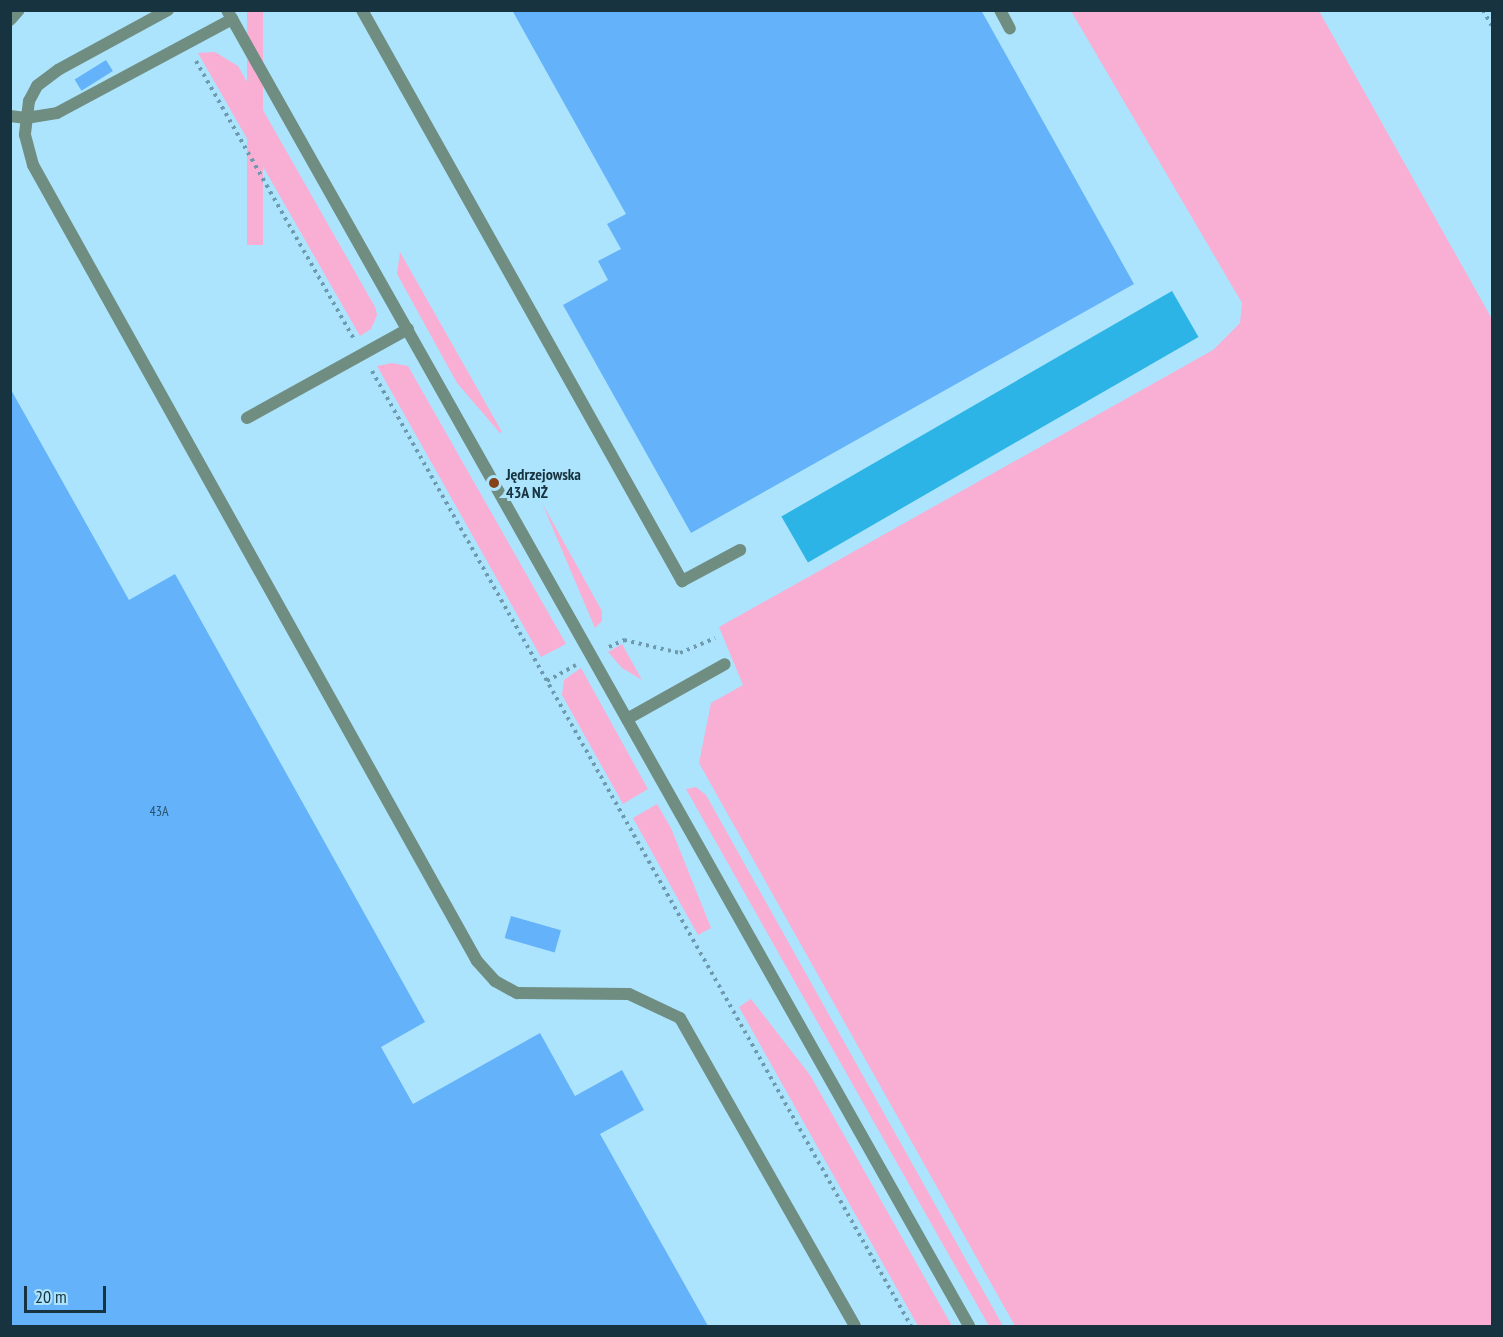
<!DOCTYPE html>
<meta charset="utf-8">
<style>
body{margin:0}
#map{position:relative;width:1503px;height:1337px;overflow:hidden;background:#ade4fd;font-family:"PT Sans Narrow",sans-serif}
div>[style]{position:absolute}
[style*='--x']{left:calc(var(--x)*1px);top:calc(var(--y)*1px);width:calc(var(--w)*1px);rotate:calc(var(--a)*1deg)}
.green>*{inset:0;background:#f9aed4;transform-origin:0 0}
.water>*{inset:0;background:#2bb4e5;transform-origin:0 0}
.building>*{inset:0;background:#63b2fa;transform-origin:0 0}
.path>*{height:4px;margin-top:-2px;transform-origin:0;background:repeating-linear-gradient(90deg,#6e9aae 0 3px,transparent 0 7.5px)}
.service>*{height:12px;margin:-6px;padding:0 6px;transform-origin:6px;border-radius:6px;background:#708d81}
.minor>*{height:12px;margin:-6px;padding:0 6px;transform-origin:6px;border-radius:6px;background:#708d81}
.dots>*{width:16px;height:16px;translate:-50% -50%;box-sizing:border-box;border:3px solid #ade4fd;border-radius:50%}
span{translate:-50% -50%;white-space:nowrap;text-align:center;line-height:1.15;-webkit-text-stroke:6px #ade4fd;paint-order:stroke}
.number-label{font-size:14px;color:#29536e}
.number-label span{-webkit-text-stroke-width:0}
.poi-label{font-size:16px;color:#16333f;font-weight:700}
.left{translate:0 -50%;text-align:left}
.frame{position:absolute;inset:0;border:12px solid #16333f;pointer-events:none}
.scale{position:absolute;left:24px;top:1286px;width:82px;height:27px;box-sizing:border-box;border:3px solid #16333f;border-top:0;padding-left:8px;font-size:18px;line-height:21px;white-space:nowrap;color:#16333f;-webkit-text-stroke:4px #ade4fd;paint-order:stroke}
</style>
<div id="map">
<div class="green">
<i style="left:247px;top:11px;width:16px;height:234px"></i>
<i style="clip-path:polygon(1071px 11px,1319px 11px,1492px 319px,1492px 1326px,1015px 1326px,699px 763px,711px 703px,743px 685px,719px 627px,1213px 350px,1240px 323px,1242px 303px)"></i>
<i style="clip-path:polygon(215px 52px,238px 66px,375px 307px,377px 315px,371px 329px,360px 336px,198px 53px)"></i>
<i style="clip-path:polygon(400px 252px,502px 432px,500px 433px,457px 383px,397px 274px)"></i>
<i style="clip-path:polygon(392px 363px,408px 366px,566px 644px,541px 657px,377px 366px)"></i>
<i style="clip-path:polygon(542px 503px,602px 611px,602px 621px,595px 628px)"></i>
<i style="clip-path:polygon(622px 644px,642px 680px,622px 668px,608px 652px)"></i>
<i style="clip-path:polygon(581px 668px,648px 789px,623px 804px,562px 695px,564px 680px)"></i>
<i style="clip-path:polygon(696px 787px,706px 795px,1003px 1326px,989px 1326px,686px 789px)"></i>
<i style="clip-path:polygon(657px 804px,671px 828px,711px 928px,698px 935px,633px 818px)"></i>
<i style="clip-path:polygon(751px 999px,810px 1075px,952px 1326px,918px 1326px,739px 1007px)"></i>
</div>
<div class="water">
<i style="left:1172px;top:291px;width:53px;height:451px;rotate:60deg"></i>
</div>
<div class="building">
<i style="clip-path:polygon(512px 10px,981px 10px,1134px 284px,691px 533px,563px 305px,608px 280px,598px 261px,621px 249px,607px 224px,626px 214px)"></i>
<i style="left:106px;top:60px;width:13px;height:37px;rotate:58deg"></i>
<i style="clip-path:polygon(10px 388px,129px 600px,175px 574px,425px 1022px,381px 1047px,413px 1104px,540px 1033px,575px 1096px,622px 1070px,644px 1110px,600px 1134px,708px 1326px,10px 1326px)"></i>
<i style="left:511px;top:916px;width:52px;height:23px;rotate:16deg"></i>
</div>
<div class="path">
<i style="--x:1483;--y:10;--w:18;--a:61"></i>
<i style="--x:196;--y:61;--w:320;--a:60.4"></i>
<i style="--x:372;--y:371;--w:1097;--a:60.56"></i>
<i style="--x:609;--y:647;--w:17;--a:-25"></i>
<i style="--x:624;--y:640;--w:57;--a:13.1"></i>
<i style="--x:680;--y:653;--w:38;--a:-23"></i>
<i style="--x:547;--y:681;--w:33;--a:-29"></i>
</div>
<div class="service">
<i style="--x:168;--y:10;--w:125;--a:151.4"></i>
<i style="--x:58;--y:70;--w:26;--a:143"></i>
<i style="--x:37;--y:86;--w:17;--a:118"></i>
<i style="--x:29;--y:101;--w:34;--a:97"></i>
<i style="--x:25;--y:135;--w:31;--a:75"></i>
<i style="--x:33;--y:165;--w:911;--a:60.85"></i>
<i style="--x:477;--y:961;--w:27;--a:48"></i>
<i style="--x:495;--y:981;--w:25;--a:29"></i>
<i style="--x:517;--y:993;--w:112;--a:0.5"></i>
<i style="--x:629;--y:994;--w:56;--a:25.2"></i>
<i style="--x:680;--y:1018;--w:354;--a:60.4"></i>
<i style="--x:362;--y:10;--w:655;--a:60.73"></i>
<i style="--x:682;--y:581;--w:66;--a:-28.1"></i>
<i style="--x:1000;--y:10;--w:21;--a:62"></i>
<i style="--x:10;--y:20;--w:13;--a:-48"></i>
<i style="--x:10;--y:116;--w:16;--a:7"></i>
<i style="--x:26;--y:118;--w:31;--a:-9"></i>
<i style="--x:57;--y:113;--w:199;--a:-28.2"></i>
<i style="--x:247;--y:418;--w:184;--a:-28.9"></i>
</div>
<div class="minor">
<i style="--x:227;--y:10;--w:1511;--a:60.58"></i>
<i style="--x:627;--y:719;--w:112;--a:-29.3"></i>
</div>
<div class="dots">
<i style="left:494px;top:483px;background:#864118"></i>
</div>
<div class="number-label">
<span style="left:159px;top:811px">43A</span>
</div>
<div class="poi-label">
<span class="left" style="left:506px;top:483px">Jędrzejowska<br>43A NŻ</span>
</div>
<div class="frame"></div>
<div class="scale">20 m</div>
</div>
